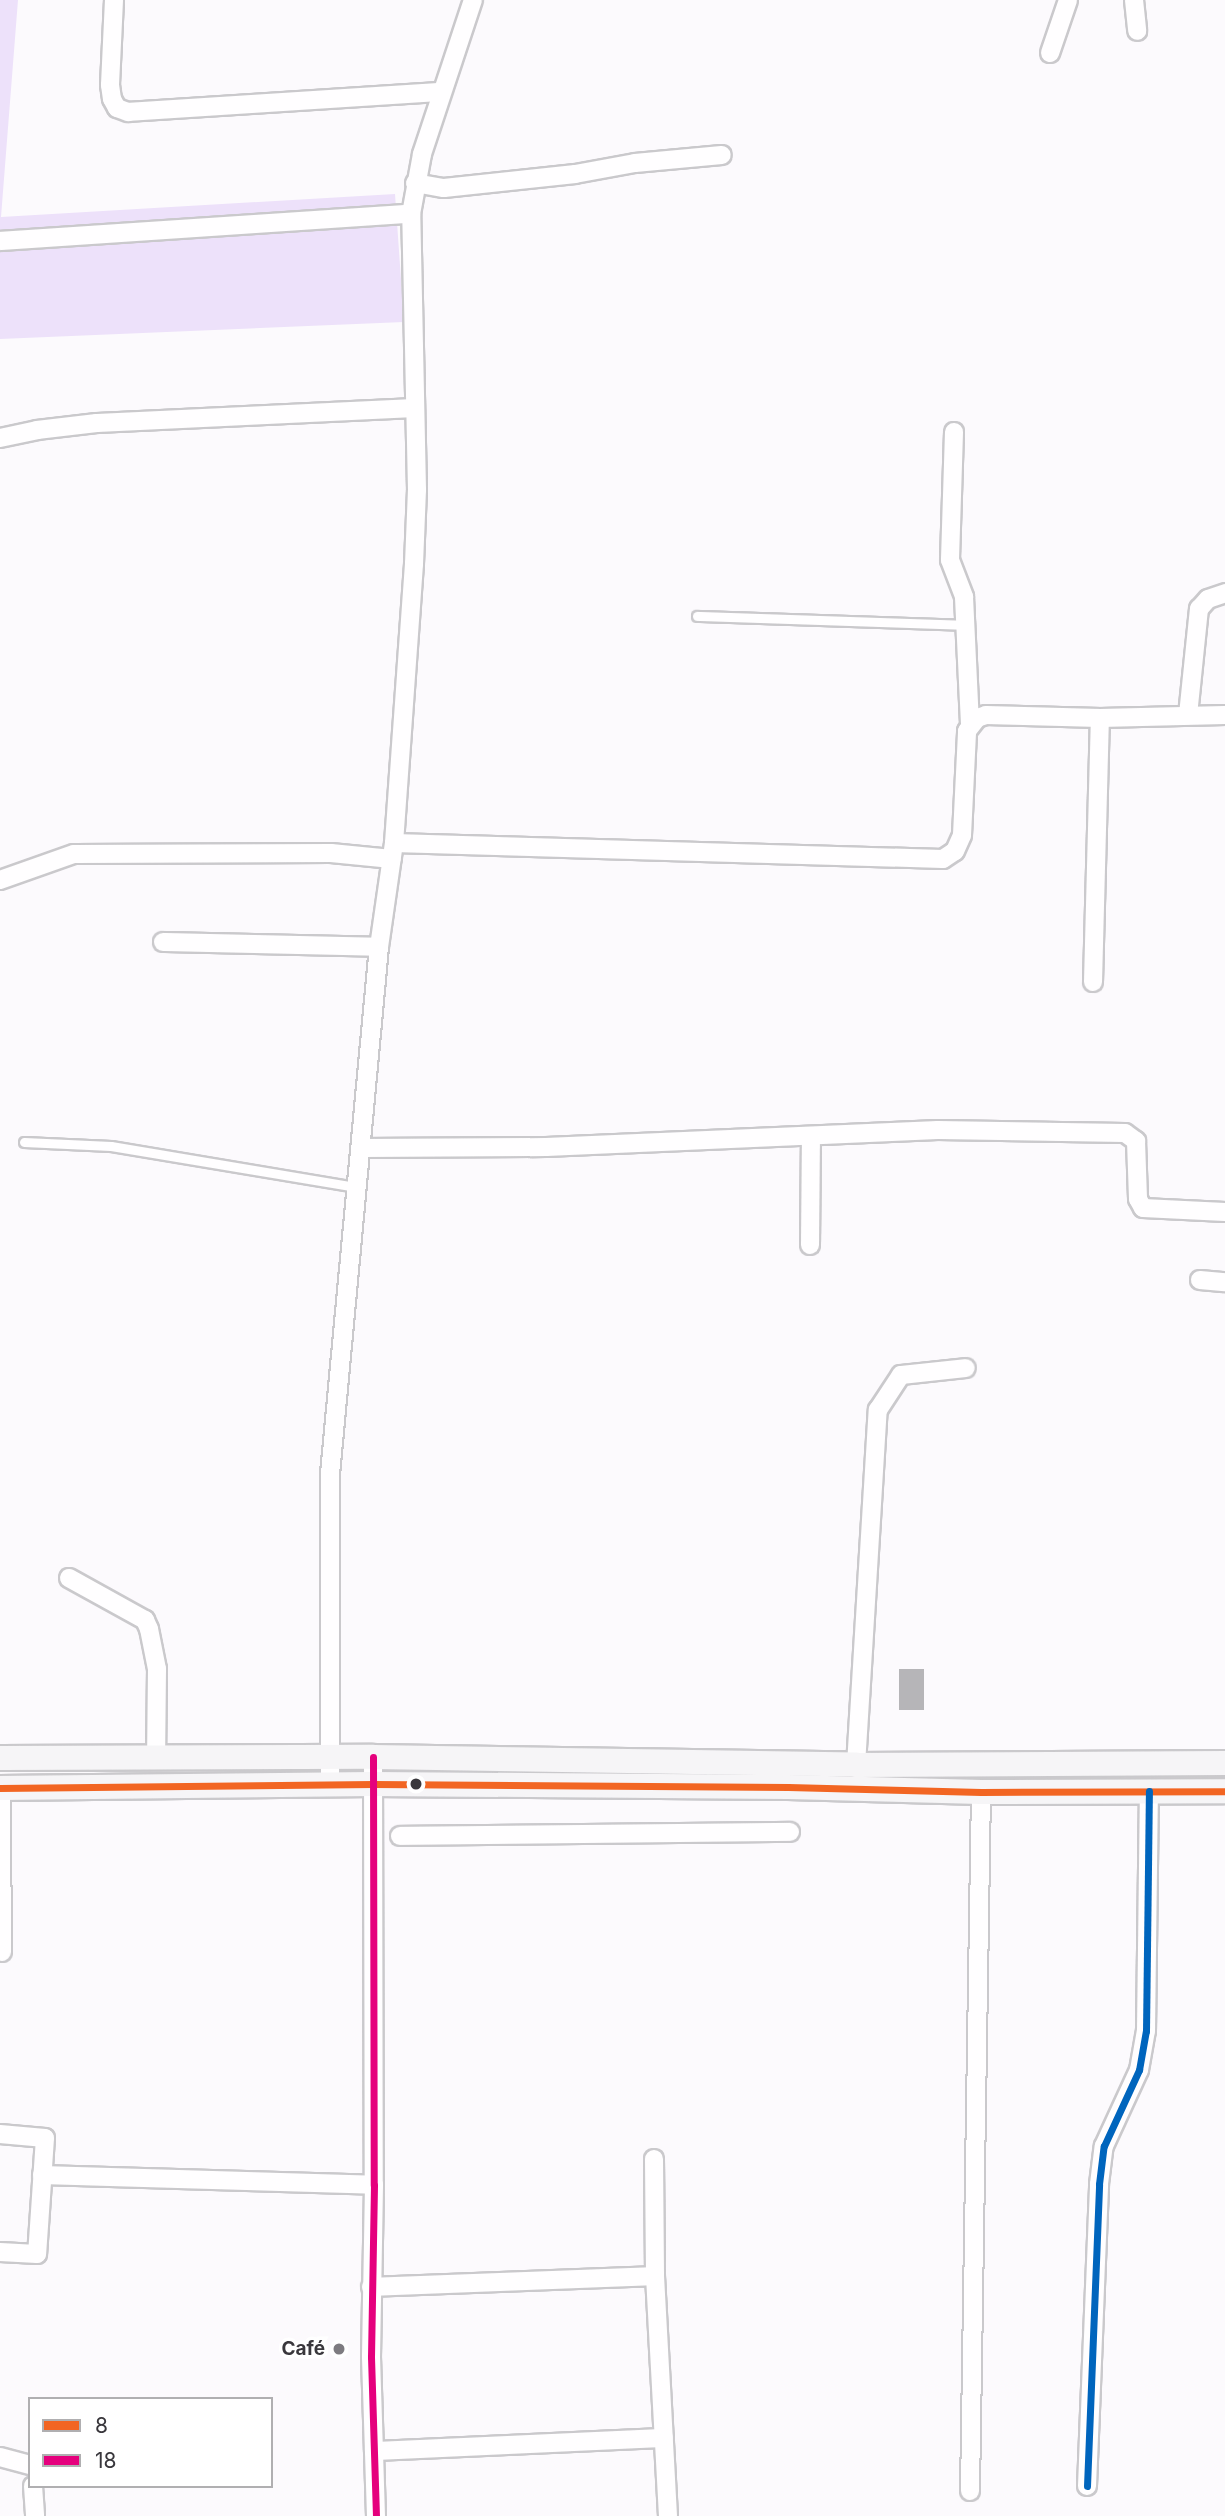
<!DOCTYPE html>
<meta charset="utf-8">
<style>
body{margin:0}
#map{position:relative;width:1225px;height:2516px;overflow:hidden;background:#fcfafd;font-family:Inter,sans-serif}
div>[style]{position:absolute}
[style*='--x']{left:calc(var(--x)*1px);top:calc(var(--y)*1px);width:calc(var(--w)*1px);rotate:calc(var(--a)*1deg)}
.green>*{inset:0;background:#ede1fa}
.building>*{inset:0;background:#b6b5b8;transform-origin:0 0}
.roads{filter:drop-shadow(2px 0 #cac9cc) drop-shadow(-2px 0 #cac9cc) drop-shadow(0 2px #cac9cc) drop-shadow(0 -2px #cac9cc)}
.service>*{height:9px;margin:-4.5px;padding:0 4.5px;transform-origin:4.5px;border-radius:4.5px;background:#fffeff}
.minor>*{height:18px;margin:-9px;padding:0 9px;transform-origin:9px;border-radius:9px;background:#fffeff}
.secondary>*{height:24px;margin:-12px;padding:0 12px;transform-origin:12px;border-radius:12px;background:#f6f5f7}
.bus-1>*{height:7px;margin:-3.5px;padding:0 3.5px;transform-origin:3.5px;border-radius:3.5px;background:#f26522}
.bus-2>*{height:7px;margin:-3.5px;padding:0 3.5px;transform-origin:3.5px;border-radius:3.5px;background:#e5007d}
.bus-3>*{height:7px;margin:-3.5px;padding:0 3.5px;transform-origin:3.5px;border-radius:3.5px;background:#0065bd}
.dots>*{width:19px;height:19px;translate:-50% -50%;box-sizing:border-box;border:4px solid #fff;border-radius:50%}
span{translate:-50% -50%;white-space:nowrap;text-align:center;line-height:1.15;-webkit-text-stroke:7px #fff;paint-order:stroke}
.poi-label{font-size:19px;color:#39373c;font-weight:700}
.right{translate:-100% -50%;text-align:right}
.legend{position:absolute;left:28px;top:2397px;width:245px;height:91px;box-sizing:border-box;background:#fff;border:2px solid #b0afb1;margin:0;padding:9px 12px;list-style:none;font-size:21px;color:#39373c}
.legend li{display:flex;align-items:center;gap:14px;height:35px}
.legend b{width:35px;border:2px solid #b0afb1}
</style>
<div id="map">
<div class="green">
<i style="clip-path:polygon(0 0,18px 0,1px 217px,395px 194px,404px 322px,0 339px)"></i>
</div>
<div class="building">
<i style="left:899px;top:1669px;width:25px;height:41px"></i>
</div>
<div class="roads">
<div class="service">
<i style="--x:697;--y:616;--w:268;--a:1.9"></i>
<i style="--x:24;--y:1142;--w:87;--a:2.6"></i>
<i style="--x:111;--y:1146;--w:249;--a:9.5"></i>
</div>
<div class="minor">
<i style="--x:114;--y:0;--w:85;--a:92.7"></i>
<i style="--x:110;--y:85;--w:14;--a:82"></i>
<i style="--x:112;--y:99;--w:10;--a:61"></i>
<i style="--x:117;--y:108;--w:12;--a:20"></i>
<i style="--x:128;--y:112;--w:314;--a:-3.7"></i>
<i style="--x:1134;--y:0;--w:31;--a:84"></i>
<i style="--x:1050;--y:53;--w:56;--a:-71.2"></i>
<i style="--x:415;--y:183;--w:29;--a:10"></i>
<i style="--x:444;--y:188;--w:132;--a:-6.1"></i>
<i style="--x:575;--y:174;--w:61;--a:-10.4"></i>
<i style="--x:635;--y:163;--w:87;--a:-5.3"></i>
<i style="--x:0;--y:241;--w:412;--a:-3.8"></i>
<i style="--x:954;--y:432;--w:128;--a:91.8"></i>
<i style="--x:950;--y:560;--w:40;--a:69"></i>
<i style="--x:964;--y:597;--w:126;--a:87.3"></i>
<i style="--x:0;--y:438;--w:38;--a:-12"></i>
<i style="--x:37;--y:430;--w:60;--a:-6.7"></i>
<i style="--x:97;--y:423;--w:318;--a:-2.7"></i>
<i style="--x:1188;--y:715;--w:107;--a:-84.1"></i>
<i style="--x:1199;--y:609;--w:13;--a:-48"></i>
<i style="--x:1208;--y:599;--w:18;--a:-19"></i>
<i style="--x:394;--y:843;--w:549;--a:1.67"></i>
<i style="--x:943;--y:859;--w:14;--a:-34"></i>
<i style="--x:955;--y:851;--w:17;--a:-66"></i>
<i style="--x:962;--y:835;--w:104;--a:-87.2"></i>
<i style="--x:967;--y:731;--w:16;--a:-52"></i>
<i style="--x:977;--y:718;--w:9;--a:-18"></i>
<i style="--x:986;--y:715;--w:114;--a:1.5"></i>
<i style="--x:1100;--y:718;--w:125;--a:-1.4"></i>
<i style="--x:0;--y:880;--w:78;--a:-19.4"></i>
<i style="--x:74;--y:854;--w:257;--a:-0.2"></i>
<i style="--x:331;--y:853;--w:61;--a:5.6"></i>
<i style="--x:163;--y:942;--w:216;--a:1.3"></i>
<i style="--x:1093;--y:982;--w:264;--a:-88.5"></i>
<i style="--x:362;--y:1148;--w:184;--a:-0.3"></i>
<i style="--x:546;--y:1147;--w:392;--a:-2.5"></i>
<i style="--x:938;--y:1130;--w:187;--a:0.9"></i>
<i style="--x:1125;--y:1133;--w:14;--a:36"></i>
<i style="--x:1136;--y:1141;--w:58;--a:88"></i>
<i style="--x:1138;--y:1199;--w:10;--a:61"></i>
<i style="--x:1143;--y:1208;--w:82;--a:2.8"></i>
<i style="--x:810;--y:1245;--w:107;--a:-89.5"></i>
<i style="--x:1200;--y:1280;--w:25;--a:5"></i>
<i style="--x:69;--y:1578;--w:87;--a:28.9"></i>
<i style="--x:145;--y:1620;--w:10;--a:66"></i>
<i style="--x:149;--y:1629;--w:41;--a:78.7"></i>
<i style="--x:157;--y:1669;--w:90;--a:90.6"></i>
<i style="--x:373;--y:1757;--w:428;--a:89.9"></i>
<i style="--x:374;--y:2185;--w:172;--a:91"></i>
<i style="--x:371;--y:2357;--w:159;--a:88.2"></i>
<i style="--x:856;--y:1765;--w:356;--a:-86.5"></i>
<i style="--x:878;--y:1410;--w:42;--a:-56.7"></i>
<i style="--x:901;--y:1375;--w:65;--a:-6.1"></i>
<i style="--x:330;--y:1784;--w:310;--a:-90"></i>
<i style="--x:330;--y:1474;--w:529;--a:-84.69"></i>
<i style="--x:379;--y:947;--w:105;--a:-81.8"></i>
<i style="--x:394;--y:843;--w:280;--a:-85.9"></i>
<i style="--x:414;--y:564;--w:74;--a:-87.7"></i>
<i style="--x:417;--y:490;--w:276;--a:-91.2"></i>
<i style="--x:411;--y:214;--w:61;--a:-79.6"></i>
<i style="--x:422;--y:154;--w:162;--a:-71.7"></i>
<i style="--x:1;--y:1788;--w:164;--a:89.7"></i>
<i style="--x:400;--y:1836;--w:390;--a:-0.6"></i>
<i style="--x:0;--y:2134;--w:45;--a:5.1"></i>
<i style="--x:45;--y:2138;--w:116;--a:93.9"></i>
<i style="--x:37;--y:2254;--w:37;--a:-177"></i>
<i style="--x:654;--y:2159;--w:117;--a:89.5"></i>
<i style="--x:655;--y:2276;--w:240;--a:86.9"></i>
<i style="--x:42;--y:2175;--w:332;--a:1.7"></i>
<i style="--x:371;--y:2287;--w:284;--a:-2.2"></i>
<i style="--x:374;--y:2451;--w:290;--a:-2.6"></i>
<i style="--x:0;--y:2457;--w:31;--a:15"></i>
<i style="--x:33;--y:2486;--w:30;--a:86"></i>
<i style="--x:1087;--y:2486;--w:302;--a:-87.7"></i>
<i style="--x:1099;--y:2184;--w:38;--a:-83"></i>
<i style="--x:1104;--y:2146;--w:84;--a:-65.3"></i>
<i style="--x:1139;--y:2070;--w:40;--a:-80"></i>
<i style="--x:1146;--y:2031;--w:240;--a:-89.3"></i>
<i style="--x:970;--y:2491;--w:699;--a:-89.1"></i>
</div>
<div class="secondary">
<i style="--x:0;--y:1758;--w:373;--a:-0.2"></i>
<i style="--x:373;--y:1757;--w:483;--a:0.9"></i>
<i style="--x:856;--y:1765;--w:369;--a:-0.3"></i>
<i style="--x:0;--y:1788;--w:373;--a:-0.6"></i>
<i style="--x:373;--y:1784;--w:415;--a:0.4"></i>
<i style="--x:788;--y:1787;--w:193;--a:1.5"></i>
<i style="--x:981;--y:1792;--w:244;--a:-0.2"></i>
</div>
</div>
<div class="bus-1">
<i style="--x:0;--y:1788;--w:373;--a:-0.6"></i>
<i style="--x:373;--y:1784;--w:415;--a:0.4"></i>
<i style="--x:788;--y:1787;--w:193;--a:1.5"></i>
<i style="--x:981;--y:1792;--w:244;--a:-0.2"></i>
</div>
<div class="bus-2">
<i style="--x:373;--y:1757;--w:428;--a:89.9"></i>
<i style="--x:374;--y:2185;--w:172;--a:91"></i>
<i style="--x:371;--y:2357;--w:159;--a:88.2"></i>
</div>
<div class="bus-3">
<i style="--x:1087;--y:2486;--w:302;--a:-87.7"></i>
<i style="--x:1099;--y:2184;--w:38;--a:-83"></i>
<i style="--x:1104;--y:2146;--w:84;--a:-65.3"></i>
<i style="--x:1139;--y:2070;--w:40;--a:-80"></i>
<i style="--x:1146;--y:2031;--w:240;--a:-89.3"></i>
</div>
<div class="dots">
<i style="left:416px;top:1784px;background:#39373c"></i>
<i style="left:339px;top:2349px;background:#7d7b80"></i>
</div>
<div class="poi-label">
<span class="right" style="left:325px;top:2349px">Café</span>
</div>
<ul class="legend">
<li><b style="height:9px;background:#f26522"></b>8</li>
<li><b style="height:9px;background:#e5007d"></b>18</li>
</ul>
</div>
